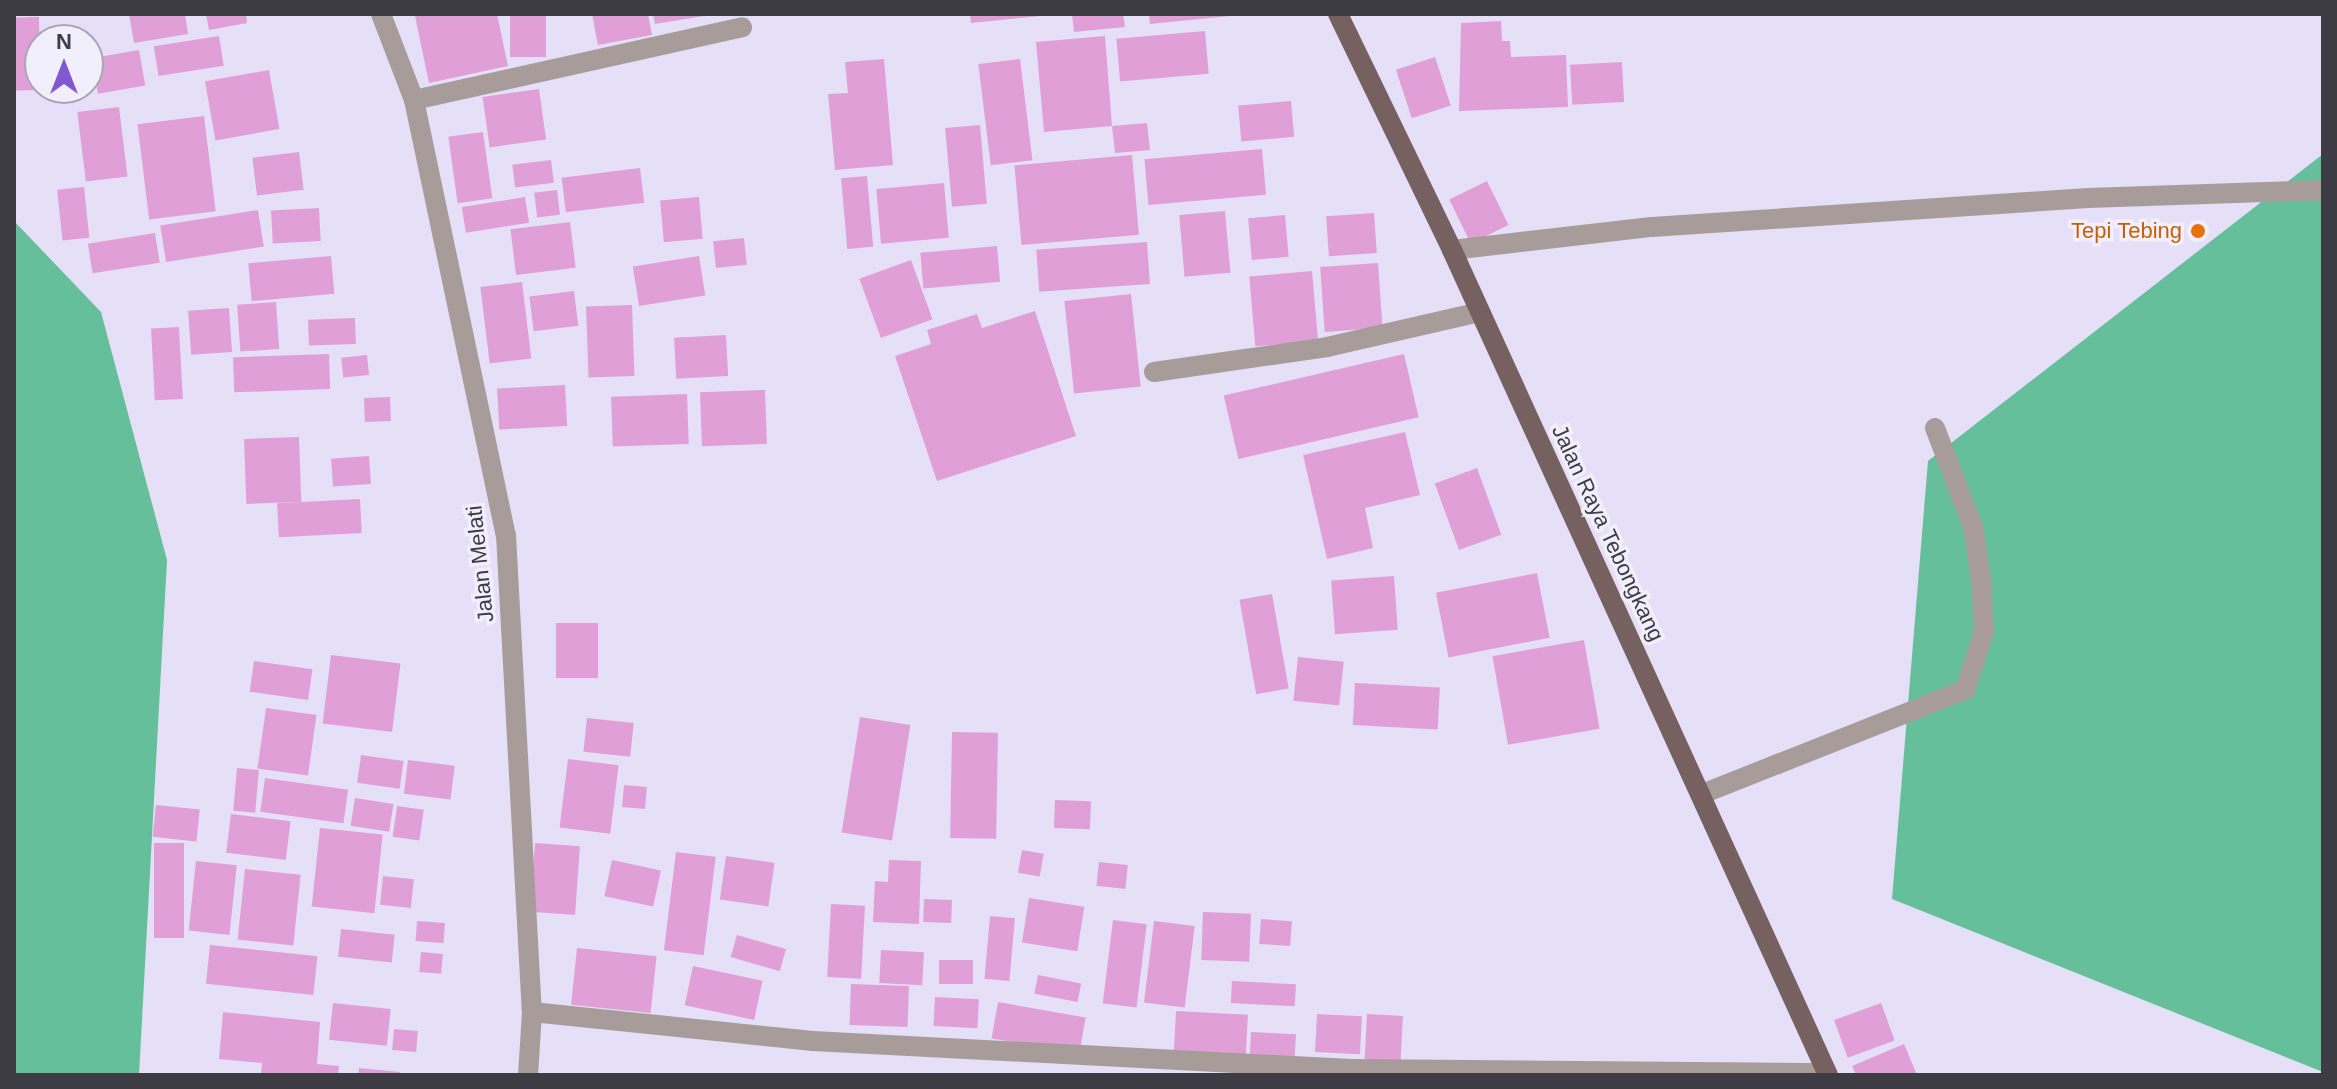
<!DOCTYPE html>
<style>
body{margin:0}
#map{position:relative;width:2337px;height:1089px;overflow:hidden;background:#e5e0f7;font-family:Helvetica,sans-serif}
div>[style]{position:absolute}
[style*='--x']{left:calc(var(--x)*1px);top:calc(var(--y)*1px);width:calc(var(--w)*1px);rotate:calc(var(--a)*1deg)}
.forest>*{inset:0;background:#64bf9a}
.building>*{inset:0;background:#e0a0d7;transform-origin:0 0}
.minor>*{height:20px;margin:-10px;padding:0 10px;transform-origin:10px;border-radius:10px;background:#a89c9b}
.primary>*{height:20px;margin:-10px;padding:0 10px;transform-origin:10px;border-radius:10px;background:#766160}
.dots>*{width:22px;height:22px;translate:-50% -50%;box-sizing:border-box;border:4px solid #f2effd;border-radius:50%}
span{translate:-50% -50%;white-space:nowrap;text-align:center;line-height:1.15;-webkit-text-stroke:7px #f2effd;paint-order:stroke}
.food-label{font-size:22px;color:#c56008}
.right{translate:-100% -50%;text-align:right}
.street-label{font-size:22px;color:#3d3b44}
.frame{position:absolute;inset:0;border:16px solid #3d3b44;pointer-events:none}
.north{position:absolute;left:24px;top:24px;width:80px;height:80px;box-sizing:border-box;background:#f2effd;border:2px solid #aaa7b3;border-radius:50%;rotate:0deg;font-size:22px;font-weight:700;line-height:32px;text-align:center;color:#3d3b44}
.north::after{content:'';display:block;margin:auto;width:28px;height:36px;background:#8158d2;clip-path:polygon(50% 0,100% 100%,50% 72%,0 100%)}
</style>
<div id="map">
<div class="forest">
<i style="clip-path:polygon(2323px 154px,2323px 1072px,1892px 899px,1928px 461px)"></i>
<i style="clip-path:polygon(14px 221px,101px 312px,167px 560px,139px 1075px,14px 1075px)"></i>
</div>
<div class="building">
<i style="clip-path:polygon(129px 14px,185px 14px,188px 34px,134px 43px)"></i>
<i style="clip-path:polygon(206px 14px,246px 14px,247px 23px,209px 30px)"></i>
<i style="clip-path:polygon(497px 14px,508px 66px,429px 83px,415px 16px)"></i>
<i style="left:510px;top:14px;width:36px;height:43px"></i>
<i style="clip-path:polygon(592px 14px,648px 14px,652px 35px,598px 45px)"></i>
<i style="clip-path:polygon(653px 14px,704px 14px,704px 16px,655px 24px)"></i>
<i style="clip-path:polygon(970px 14px,1040px 14px,1040px 16px,971px 23px)"></i>
<i style="clip-path:polygon(1072px 14px,1123px 14px,1125px 27px,1074px 32px)"></i>
<i style="clip-path:polygon(1149px 14px,1230px 14px,1230px 16px,1150px 24px)"></i>
<i style="left:39px;top:17px;width:73px;height:25px;rotate:89deg"></i>
<i style="clip-path:polygon(1501px 21px,1502px 41px,1510px 41px,1511px 57px,1566px 55px,1568px 107px,1459px 111px,1461px 23px)"></i>
<i style="left:1205px;top:31px;width:43px;height:89px;rotate:85deg"></i>
<i style="left:219px;top:36px;width:30px;height:66px;rotate:81deg"></i>
<i style="clip-path:polygon(1105px 36px,1112px 126px,1147px 123px,1150px 150px,1115px 153px,1112px 126px,1044px 132px,1036px 42px)"></i>
<i style="left:139px;top:50px;width:36px;height:48px;rotate:80deg"></i>
<i style="left:1435px;top:57px;width:51px;height:41px;rotate:72deg"></i>
<i style="clip-path:polygon(884px 59px,893px 165px,835px 170px,828px 94px,848px 93px,845px 62px)"></i>
<i style="left:1020px;top:59px;width:102px;height:42px;rotate:83deg"></i>
<i style="left:1622px;top:62px;width:40px;height:52px;rotate:87deg"></i>
<i style="left:269px;top:70px;width:60px;height:65px;rotate:80deg"></i>
<i style="left:539px;top:89px;width:51px;height:57px;rotate:82deg"></i>
<i style="left:1291px;top:101px;width:36px;height:53px;rotate:85deg"></i>
<i style="left:119px;top:107px;width:70px;height:42px;rotate:83deg"></i>
<i style="left:204px;top:116px;width:96px;height:67px;rotate:83deg"></i>
<i style="left:980px;top:125px;width:79px;height:35px;rotate:85deg"></i>
<i style="left:483px;top:132px;width:67px;height:35px;rotate:82deg"></i>
<i style="left:1262px;top:149px;width:46px;height:118px;rotate:85deg"></i>
<i style="left:299px;top:152px;width:38px;height:47px;rotate:83deg"></i>
<i style="left:1132px;top:155px;width:80px;height:118px;rotate:85deg"></i>
<i style="left:551px;top:160px;width:23px;height:39px;rotate:83deg"></i>
<i style="left:640px;top:168px;width:35px;height:79px;rotate:83deg"></i>
<i style="left:867px;top:176px;width:71px;height:26px;rotate:85deg"></i>
<i style="left:1487px;top:181px;width:49px;height:42px;rotate:64deg"></i>
<i style="left:944px;top:183px;width:55px;height:68px;rotate:85deg"></i>
<i style="left:84px;top:187px;width:51px;height:27px;rotate:84deg"></i>
<i style="left:557px;top:190px;width:25px;height:23px;rotate:83deg"></i>
<i style="left:525px;top:197px;width:26px;height:64px;rotate:81deg"></i>
<i style="left:699px;top:197px;width:42px;height:39px;rotate:85deg"></i>
<i style="left:319px;top:208px;width:33px;height:48px;rotate:87deg"></i>
<i style="left:258px;top:210px;width:37px;height:99px;rotate:81deg"></i>
<i style="left:1225px;top:211px;width:62px;height:46px;rotate:85deg"></i>
<i style="left:1374px;top:213px;width:40px;height:48px;rotate:86deg"></i>
<i style="left:1285px;top:215px;width:42px;height:37px;rotate:85deg"></i>
<i style="left:570px;top:222px;width:46px;height:60px;rotate:83deg"></i>
<i style="left:155px;top:233px;width:30px;height:68px;rotate:81deg"></i>
<i style="left:744px;top:238px;width:27px;height:31px;rotate:84deg"></i>
<i style="left:1147px;top:242px;width:42px;height:111px;rotate:86deg"></i>
<i style="left:997px;top:246px;width:36px;height:77px;rotate:85deg"></i>
<i style="left:331px;top:256px;width:38px;height:83px;rotate:85deg"></i>
<i style="left:699px;top:256px;width:40px;height:67px;rotate:81deg"></i>
<i style="left:911px;top:260px;width:63px;height:55px;rotate:70deg"></i>
<i style="left:1378px;top:263px;width:65px;height:58px;rotate:86deg"></i>
<i style="left:1312px;top:271px;width:70px;height:63px;rotate:85deg"></i>
<i style="left:522px;top:282px;width:77px;height:42px;rotate:83deg"></i>
<i style="left:574px;top:291px;width:35px;height:45px;rotate:83deg"></i>
<i style="left:1131px;top:294px;width:93px;height:67px;rotate:84deg"></i>
<i style="left:276px;top:302px;width:47px;height:39px;rotate:86deg"></i>
<i style="left:632px;top:305px;width:71px;height:46px;rotate:88deg"></i>
<i style="left:229px;top:308px;width:44px;height:41px;rotate:86deg"></i>
<i style="clip-path:polygon(1035px 311px,1076px 436px,937px 481px,895px 356px,931px 344px,927px 330px,977px 314px,982px 328px)"></i>
<i style="left:355px;top:318px;width:26px;height:47px;rotate:88deg"></i>
<i style="left:179px;top:327px;width:72px;height:28px;rotate:87deg"></i>
<i style="left:726px;top:335px;width:41px;height:52px;rotate:87deg"></i>
<i style="left:329px;top:354px;width:35px;height:96px;rotate:88deg"></i>
<i style="left:1404px;top:354px;width:65px;height:185px;rotate:77deg"></i>
<i style="left:367px;top:355px;width:20px;height:26px;rotate:84deg"></i>
<i style="left:565px;top:385px;width:41px;height:68px;rotate:87deg"></i>
<i style="left:765px;top:390px;width:54px;height:65px;rotate:88deg"></i>
<i style="left:687px;top:394px;width:50px;height:76px;rotate:88deg"></i>
<i style="left:390px;top:397px;width:24px;height:26px;rotate:88deg"></i>
<i style="clip-path:polygon(1405px 432px,1420px 495px,1365px 508px,1373px 548px,1327px 559px,1303px 455px)"></i>
<i style="left:299px;top:437px;width:65px;height:55px;rotate:88deg"></i>
<i style="left:369px;top:456px;width:28px;height:38px;rotate:86deg"></i>
<i style="left:1477px;top:468px;width:71px;height:45px;rotate:70deg"></i>
<i style="left:360px;top:499px;width:34px;height:83px;rotate:87deg"></i>
<i style="left:1537px;top:573px;width:66px;height:103px;rotate:79deg"></i>
<i style="left:1394px;top:576px;width:54px;height:63px;rotate:86deg"></i>
<i style="left:1272px;top:594px;width:96px;height:33px;rotate:80deg"></i>
<i style="left:556px;top:623px;width:42px;height:55px"></i>
<i style="left:1584px;top:640px;width:90px;height:93px;rotate:80deg"></i>
<i style="left:331px;top:655px;width:70px;height:69px;rotate:7deg"></i>
<i style="left:1298px;top:657px;width:46px;height:44px;rotate:6deg"></i>
<i style="left:254px;top:661px;width:59px;height:31px;rotate:8deg"></i>
<i style="left:1355px;top:683px;width:85px;height:42px;rotate:3deg"></i>
<i style="left:266px;top:708px;width:51px;height:61px;rotate:8deg"></i>
<i style="left:860px;top:717px;width:51px;height:117px;rotate:9deg"></i>
<i style="left:587px;top:718px;width:47px;height:34px;rotate:6deg"></i>
<i style="left:952px;top:732px;width:46px;height:106px;rotate:1deg"></i>
<i style="left:361px;top:755px;width:43px;height:28px;rotate:8deg"></i>
<i style="left:568px;top:759px;width:51px;height:69px;rotate:7deg"></i>
<i style="left:408px;top:760px;width:47px;height:34px;rotate:7deg"></i>
<i style="left:237px;top:768px;width:22px;height:43px;rotate:5deg"></i>
<i style="left:265px;top:778px;width:84px;height:34px;rotate:8deg"></i>
<i style="left:624px;top:785px;width:23px;height:22px;rotate:5deg"></i>
<i style="left:355px;top:798px;width:39px;height:28px;rotate:9deg"></i>
<i style="left:1055px;top:800px;width:36px;height:28px;rotate:2deg"></i>
<i style="left:156px;top:805px;width:44px;height:32px;rotate:6deg"></i>
<i style="left:397px;top:806px;width:27px;height:31px;rotate:8deg"></i>
<i style="left:231px;top:814px;width:60px;height:39px;rotate:7deg"></i>
<i style="left:320px;top:828px;width:63px;height:79px;rotate:6deg"></i>
<i style="left:154px;top:843px;width:30px;height:95px"></i>
<i style="left:535px;top:843px;width:45px;height:69px;rotate:4deg"></i>
<i style="left:1022px;top:850px;width:22px;height:23px;rotate:10deg"></i>
<i style="left:676px;top:852px;width:40px;height:99px;rotate:7deg"></i>
<i style="left:726px;top:856px;width:49px;height:44px;rotate:8deg"></i>
<i style="left:612px;top:860px;width:50px;height:37px;rotate:12deg"></i>
<i style="clip-path:polygon(889px 860px,921px 861px,919px 924px,873px 922px,875px 881px,888px 882px)"></i>
<i style="left:196px;top:861px;width:41px;height:70px;rotate:6deg"></i>
<i style="left:1099px;top:862px;width:29px;height:24px;rotate:6deg"></i>
<i style="left:245px;top:869px;width:56px;height:71px;rotate:6deg"></i>
<i style="left:383px;top:876px;width:31px;height:29px;rotate:6deg"></i>
<i style="left:1029px;top:898px;width:56px;height:45px;rotate:9deg"></i>
<i style="left:924px;top:899px;width:28px;height:23px;rotate:2deg"></i>
<i style="left:831px;top:904px;width:34px;height:73px;rotate:3deg"></i>
<i style="left:1203px;top:912px;width:48px;height:48px;rotate:2deg"></i>
<i style="left:990px;top:916px;width:25px;height:63px;rotate:5deg"></i>
<i style="left:1261px;top:919px;width:31px;height:25px;rotate:4deg"></i>
<i style="left:1113px;top:920px;width:34px;height:84px;rotate:7deg"></i>
<i style="left:417px;top:921px;width:28px;height:20px;rotate:4deg"></i>
<i style="left:1154px;top:921px;width:41px;height:82px;rotate:7deg"></i>
<i style="left:341px;top:929px;width:54px;height:28px;rotate:6deg"></i>
<i style="left:737px;top:935px;width:51px;height:23px;rotate:16deg"></i>
<i style="left:210px;top:945px;width:108px;height:39px;rotate:6deg"></i>
<i style="left:577px;top:948px;width:80px;height:57px;rotate:6deg"></i>
<i style="left:881px;top:950px;width:43px;height:33px;rotate:3deg"></i>
<i style="left:421px;top:952px;width:22px;height:20px;rotate:5deg"></i>
<i style="left:939px;top:960px;width:34px;height:24px"></i>
<i style="left:693px;top:966px;width:71px;height:40px;rotate:12deg"></i>
<i style="left:1038px;top:975px;width:44px;height:19px;rotate:11deg"></i>
<i style="left:1232px;top:981px;width:64px;height:22px;rotate:3deg"></i>
<i style="left:851px;top:984px;width:58px;height:41px;rotate:2deg"></i>
<i style="left:935px;top:997px;width:44px;height:29px;rotate:3deg"></i>
<i style="left:998px;top:1002px;width:89px;height:37px;rotate:10deg"></i>
<i style="left:333px;top:1003px;width:58px;height:37px;rotate:6deg"></i>
<i style="left:1881px;top:1003px;width:40px;height:50px;rotate:70deg"></i>
<i style="left:1176px;top:1011px;width:72px;height:46px;rotate:3deg"></i>
<i style="clip-path:polygon(223px 1012px,320px 1022px,317px 1064px,339px 1066px,338px 1075px,261px 1075px,262px 1063px,219px 1059px)"></i>
<i style="left:1317px;top:1014px;width:45px;height:38px;rotate:3deg"></i>
<i style="left:1367px;top:1014px;width:36px;height:52px;rotate:3deg"></i>
<i style="left:394px;top:1029px;width:24px;height:21px;rotate:5deg"></i>
<i style="left:1251px;top:1032px;width:45px;height:29px;rotate:3deg"></i>
<i style="clip-path:polygon(1904px 1044px,1917px 1075px,1856px 1075px,1852px 1066px)"></i>
<i style="clip-path:polygon(359px 1068px,400px 1072px,400px 1075px,358px 1075px)"></i>
</div>
<div class="minor">
<i style="--x:381;--y:14;--w:92;--a:69"></i>
<i style="--x:414;--y:100;--w:445;--a:78.1"></i>
<i style="--x:506;--y:535;--w:478;--a:86.9"></i>
<i style="--x:532;--y:1012;--w:63;--a:93.6"></i>
<i style="--x:414;--y:100;--w:336;--a:-12.5"></i>
<i style="--x:1452;--y:250;--w:201;--a:-6.6"></i>
<i style="--x:1652;--y:227;--w:437;--a:-3.8"></i>
<i style="--x:2088;--y:198;--w:235;--a:-1.9"></i>
<i style="--x:1154;--y:372;--w:175;--a:-8.2"></i>
<i style="--x:1327;--y:347;--w:157;--a:-12.9"></i>
<i style="--x:1702;--y:794;--w:283;--a:-21.6"></i>
<i style="--x:1965;--y:690;--w:62;--a:-72.1"></i>
<i style="--x:1984;--y:631;--w:52;--a:-93.3"></i>
<i style="--x:1981;--y:579;--w:53;--a:-98.7"></i>
<i style="--x:1973;--y:527;--w:106;--a:-111"></i>
<i style="--x:532;--y:1012;--w:282;--a:5.9"></i>
<i style="--x:813;--y:1041;--w:539;--a:2.98"></i>
<i style="--x:1351;--y:1069;--w:476;--a:0.5"></i>
</div>
<div class="primary">
<i style="--x:1338;--y:14;--w:262;--a:64.2"></i>
<i style="--x:1452;--y:250;--w:907;--a:65.5"></i>
</div>
<div class="dots">
<i style="left:2198px;top:231px;background:#e8710a"></i>
</div>
<div class="food-label">
<span class="right" style="left:2182px;top:231px">Tepi Tebing</span>
</div>
<div class="street-label">
<span style="left:1608px;top:533px;rotate:65deg">Jalan Raya Tebongkang</span>
<span style="left:480px;top:564px;rotate:-96deg">Jalan Melati</span>
</div>
<div class="frame"></div>
<div class="north">N</div>
</div>
